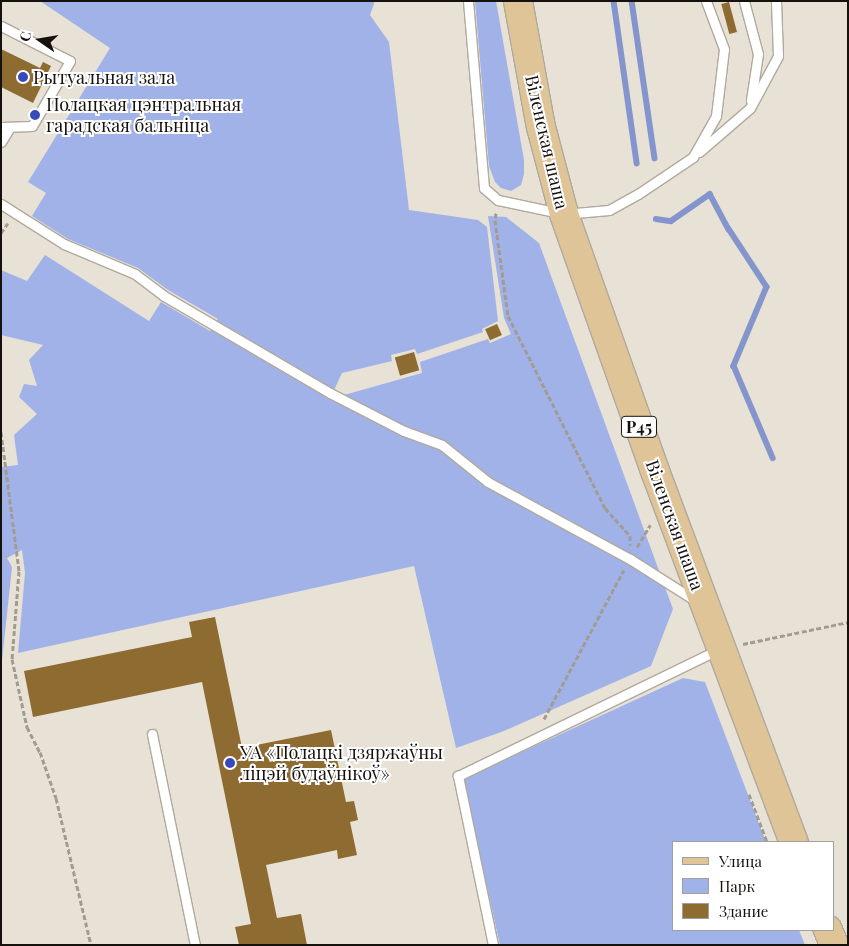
<!DOCTYPE html>
<meta charset="utf-8">
<style>
body{margin:0}
#map{position:relative;width:849px;height:946px;overflow:hidden;background:#e8e1d5;font-family:"Playfair Display",serif}
div>[style]{position:absolute}
[style*='--x']{left:calc(var(--x)*1px);top:calc(var(--y)*1px);width:calc(var(--w)*1px);rotate:calc(var(--a)*1deg)}
.green>*{inset:0;background:#a1b2e8}
.stream>*{height:5.5px;margin:-2.75px;padding:0 2.75px;transform-origin:2.75px;border-radius:2.75px;background:#8495ce}
.building>*{inset:0;background:#8d6b31;transform-origin:0 0}
.path>*{height:3px;margin-top:-1.5px;transform-origin:0;background:repeating-linear-gradient(90deg,#a19b92 0 5px,transparent 0 7.5px)}
.roads{filter:drop-shadow(1px 0 #b0a99d) drop-shadow(-1px 0 #b0a99d) drop-shadow(0 1px #b0a99d) drop-shadow(0 -1px #b0a99d)}
.lane>*{height:9px;margin:-4.5px;padding:0 4.5px;transform-origin:4.5px;border-radius:4.5px;background:#fff}
.primary>*{height:28px;margin:-14px;padding:0 14px;transform-origin:14px;border-radius:14px;background:#dfc497}
.dots>*{width:14px;height:14px;translate:-50% -50%;box-sizing:border-box;border:2px solid #fff;border-radius:50%}
span{translate:-50% -50%;white-space:nowrap;text-align:center;line-height:1.15;-webkit-text-stroke:4px #fff;paint-order:stroke}
.shield-label span{padding:1px 4px;background:#fff;border:1px solid;border-radius:4px;-webkit-text-stroke-width:0}
.shield-label{font-size:16px;color:#15120e;font-weight:700}
.poi-label{font-size:18px;color:#15120e}
.left{translate:0 -50%;text-align:left}
.street-label{font-size:18px;color:#15120e}
.frame{position:absolute;inset:0;border:2px solid #15120e;pointer-events:none}
.legend{position:absolute;left:672px;top:841px;width:162px;height:90px;box-sizing:border-box;background:#fff;border:1px solid #a1a09f;margin:0;padding:6px 9px;list-style:none;font-size:15px;color:#15120e}
.legend li{display:flex;align-items:center;gap:10px;height:25px}
.legend b{width:25px;border:1px solid #a1a09f}
.north{position:absolute;left:15px;top:15px;width:50px;height:50px;-webkit-text-stroke:4px #fff;paint-order:stroke;rotate:283deg;font-size:14px;font-weight:700;line-height:20px;text-align:center;color:#15120e}
.north::after{content:'';display:block;margin:auto;width:18px;height:22px;background:#15120e;clip-path:polygon(50% 0,100% 100%,50% 72%,0 100%)}
</style>
<div id="map">
<div class="green">
<i style="clip-path:polygon(40px 1px,375px 1px,370px 15px,389px 42px,409px 210px,478px 220px,487px 227px,498px 321px,482px 329px,483px 332px,417px 354px,415px 349px,391px 355px,392px 361px,342px 373px,330px 399px,422px 373px,420px 362px,488px 339px,490px 343px,511px 334px,504px 318px,488px 216px,506px 217px,539px 243px,673px 609px,651px 666px,504px 731px,456px 748px,414px 566px,18px 653px,25px 573px,22px 550px,7px 558px,12px 567px,1px 670px,1px 467px,18px 465px,14px 435px,37px 414px,19px 397px,24px 384px,37px 386px,29px 360px,43px 345px,1px 335px,1px 270px,27px 281px,45px 255px,149px 321px,161px 302px,210px 331px,218px 319px,168px 290px,138px 268px,68px 239px,32px 216px,46px 193px,28px 182px,110px 48px)"></i>
<i style="clip-path:polygon(475px 1px,496px 1px,524px 160px,524px 174px,521px 185px,511px 191px,501px 188px,495px 182px,489px 166px)"></i>
<i style="clip-path:polygon(683px 678px,705px 682px,766px 842px,673px 842px,673px 930px,799px 930px,805px 945px,500px 945px,463px 779px)"></i>
</div>
<div class="stream">
<i style="--x:614;--y:1;--w:164;--a:81.9"></i>
<i style="--x:632;--y:1;--w:159;--a:81.7"></i>
<i style="--x:656;--y:219;--w:15;--a:8"></i>
<i style="--x:671;--y:221;--w:47;--a:-34.7"></i>
<i style="--x:710;--y:194;--w:40;--a:62"></i>
<i style="--x:729;--y:229;--w:69;--a:56.8"></i>
<i style="--x:767;--y:287;--w:86;--a:112.7"></i>
<i style="--x:734;--y:366;--w:100;--a:67"></i>
</div>
<div class="building">
<i style="left:729px;top:2px;width:31px;height:8px;rotate:75deg"></i>
<i style="clip-path:polygon(1px 49px,40px 68px,43px 62px,51px 66px,33px 103px,1px 87px)"></i>
<i style="left:497px;top:324px;width:12px;height:13px;rotate:66deg"></i>
<i style="left:414px;top:352px;width:19px;height:20px;rotate:74deg"></i>
<i style="clip-path:polygon(215px 617px,242px 748px,331px 730px,346px 802px,354px 801px,358px 820px,350px 822px,357px 855px,338px 859px,337px 850px,266px 865px,277px 918px,301px 914px,307px 945px,239px 945px,235px 927px,251px 924px,202px 682px,33px 717px,24px 671px,192px 637px,189px 622px)"></i>
</div>
<div class="path">
<i style="--x:496;--y:213;--w:7;--a:98"></i>
<i style="--x:495;--y:220;--w:97;--a:82.3"></i>
<i style="--x:508;--y:316;--w:215;--a:63.2"></i>
<i style="--x:605;--y:508;--w:38;--a:48"></i>
<i style="--x:630;--y:536;--w:9;--a:90"></i>
<i style="--x:1;--y:233;--w:12;--a:-55"></i>
<i style="--x:1;--y:432;--w:140;--a:82.6"></i>
<i style="--x:19;--y:571;--w:88;--a:94.5"></i>
<i style="--x:12;--y:659;--w:70;--a:77.6"></i>
<i style="--x:27;--y:727;--w:28;--a:63"></i>
<i style="--x:40;--y:752;--w:49;--a:70.8"></i>
<i style="--x:56;--y:798;--w:151;--a:76.6"></i>
<i style="--x:637;--y:547;--w:26;--a:-59"></i>
<i style="--x:743;--y:644;--w:107;--a:-11.8"></i>
<i style="--x:544;--y:719;--w:169;--a:-61.8"></i>
<i style="--x:749;--y:794;--w:51;--a:69.4"></i>
</div>
<div class="roads">
<div class="lane">
<i style="--x:468;--y:1;--w:188;--a:85.1"></i>
<i style="--x:484;--y:188;--w:18;--a:41"></i>
<i style="--x:498;--y:200;--w:67;--a:12"></i>
<i style="--x:564;--y:214;--w:45;--a:-5.1"></i>
<i style="--x:609;--y:210;--w:33;--a:-29"></i>
<i style="--x:638;--y:194;--w:66;--a:-33.9"></i>
<i style="--x:693;--y:157;--w:47;--a:-60.7"></i>
<i style="--x:716;--y:116;--w:67;--a:-83.2"></i>
<i style="--x:724;--y:49;--w:51;--a:-110.6"></i>
<i style="--x:744;--y:1;--w:55;--a:75.2"></i>
<i style="--x:758;--y:54;--w:47;--a:98.7"></i>
<i style="--x:1;--y:26;--w:77;--a:26.9"></i>
<i style="--x:70;--y:61;--w:75;--a:120.3"></i>
<i style="--x:32;--y:126;--w:31;--a:178"></i>
<i style="--x:1;--y:142;--w:17;--a:-59"></i>
<i style="--x:699;--y:152;--w:67;--a:-40.8"></i>
<i style="--x:750;--y:108;--w:59;--a:-61.7"></i>
<i style="--x:778;--y:56;--w:55;--a:-92.1"></i>
<i style="--x:1;--y:204;--w:75;--a:32.4"></i>
<i style="--x:64;--y:244;--w:77;--a:22.9"></i>
<i style="--x:135;--y:274;--w:36;--a:37"></i>
<i style="--x:164;--y:296;--w:192;--a:30.3"></i>
<i style="--x:330;--y:393;--w:83;--a:27.2"></i>
<i style="--x:404;--y:431;--w:40;--a:20.2"></i>
<i style="--x:442;--y:445;--w:59;--a:38.8"></i>
<i style="--x:488;--y:482;--w:162;--a:28.5"></i>
<i style="--x:630;--y:559;--w:78;--a:32.5"></i>
<i style="--x:152;--y:734;--w:215;--a:78.5"></i>
<i style="--x:493;--y:945;--w:173;--a:-101.7"></i>
<i style="--x:458;--y:776;--w:289;--a:-25.9"></i>
</div>
<div class="primary">
<i style="--x:518;--y:1;--w:128;--a:79.7"></i>
<i style="--x:541;--y:127;--w:90;--a:75.2"></i>
<i style="--x:564;--y:214;--w:273;--a:70.5"></i>
<i style="--x:655;--y:471;--w:396;--a:69.5"></i>
<i style="--x:828;--y:930;--w:16;--a:68"></i>
</div>
</div>
<div class="dots">
<i style="left:23px;top:77px;background:#3849bc"></i>
<i style="left:35px;top:115px;background:#3849bc"></i>
<i style="left:230px;top:763px;background:#3849bc"></i>
</div>
<div class="shield-label">
<span style="left:639px;top:427px">Р45</span>
</div>
<div class="poi-label">
<span class="left" style="left:33px;top:77px">Рытуальная зала</span>
<span class="left" style="left:46px;top:115px">Полацкая цэнтральная<br>гарадская бальніца</span>
<span class="left" style="left:240px;top:763px">УА «Полацкі дзяржаўны<br>ліцэй будаўнікоў»</span>
</div>
<div class="street-label">
<span style="left:547px;top:142px;rotate:77deg">Віленская шаша</span>
<span style="left:675px;top:525px;rotate:70deg">Віленская шаша</span>
</div>
<div class="frame"></div>
<ul class="legend">
<li><b style="height:6px;background:#dfc497"></b>Улица</li>
<li><b style="height:14px;background:#a1b2e8"></b>Парк</li>
<li><b style="height:14px;background:#8d6b31"></b>Здание</li>
</ul>
<div class="north">С</div>
</div>
